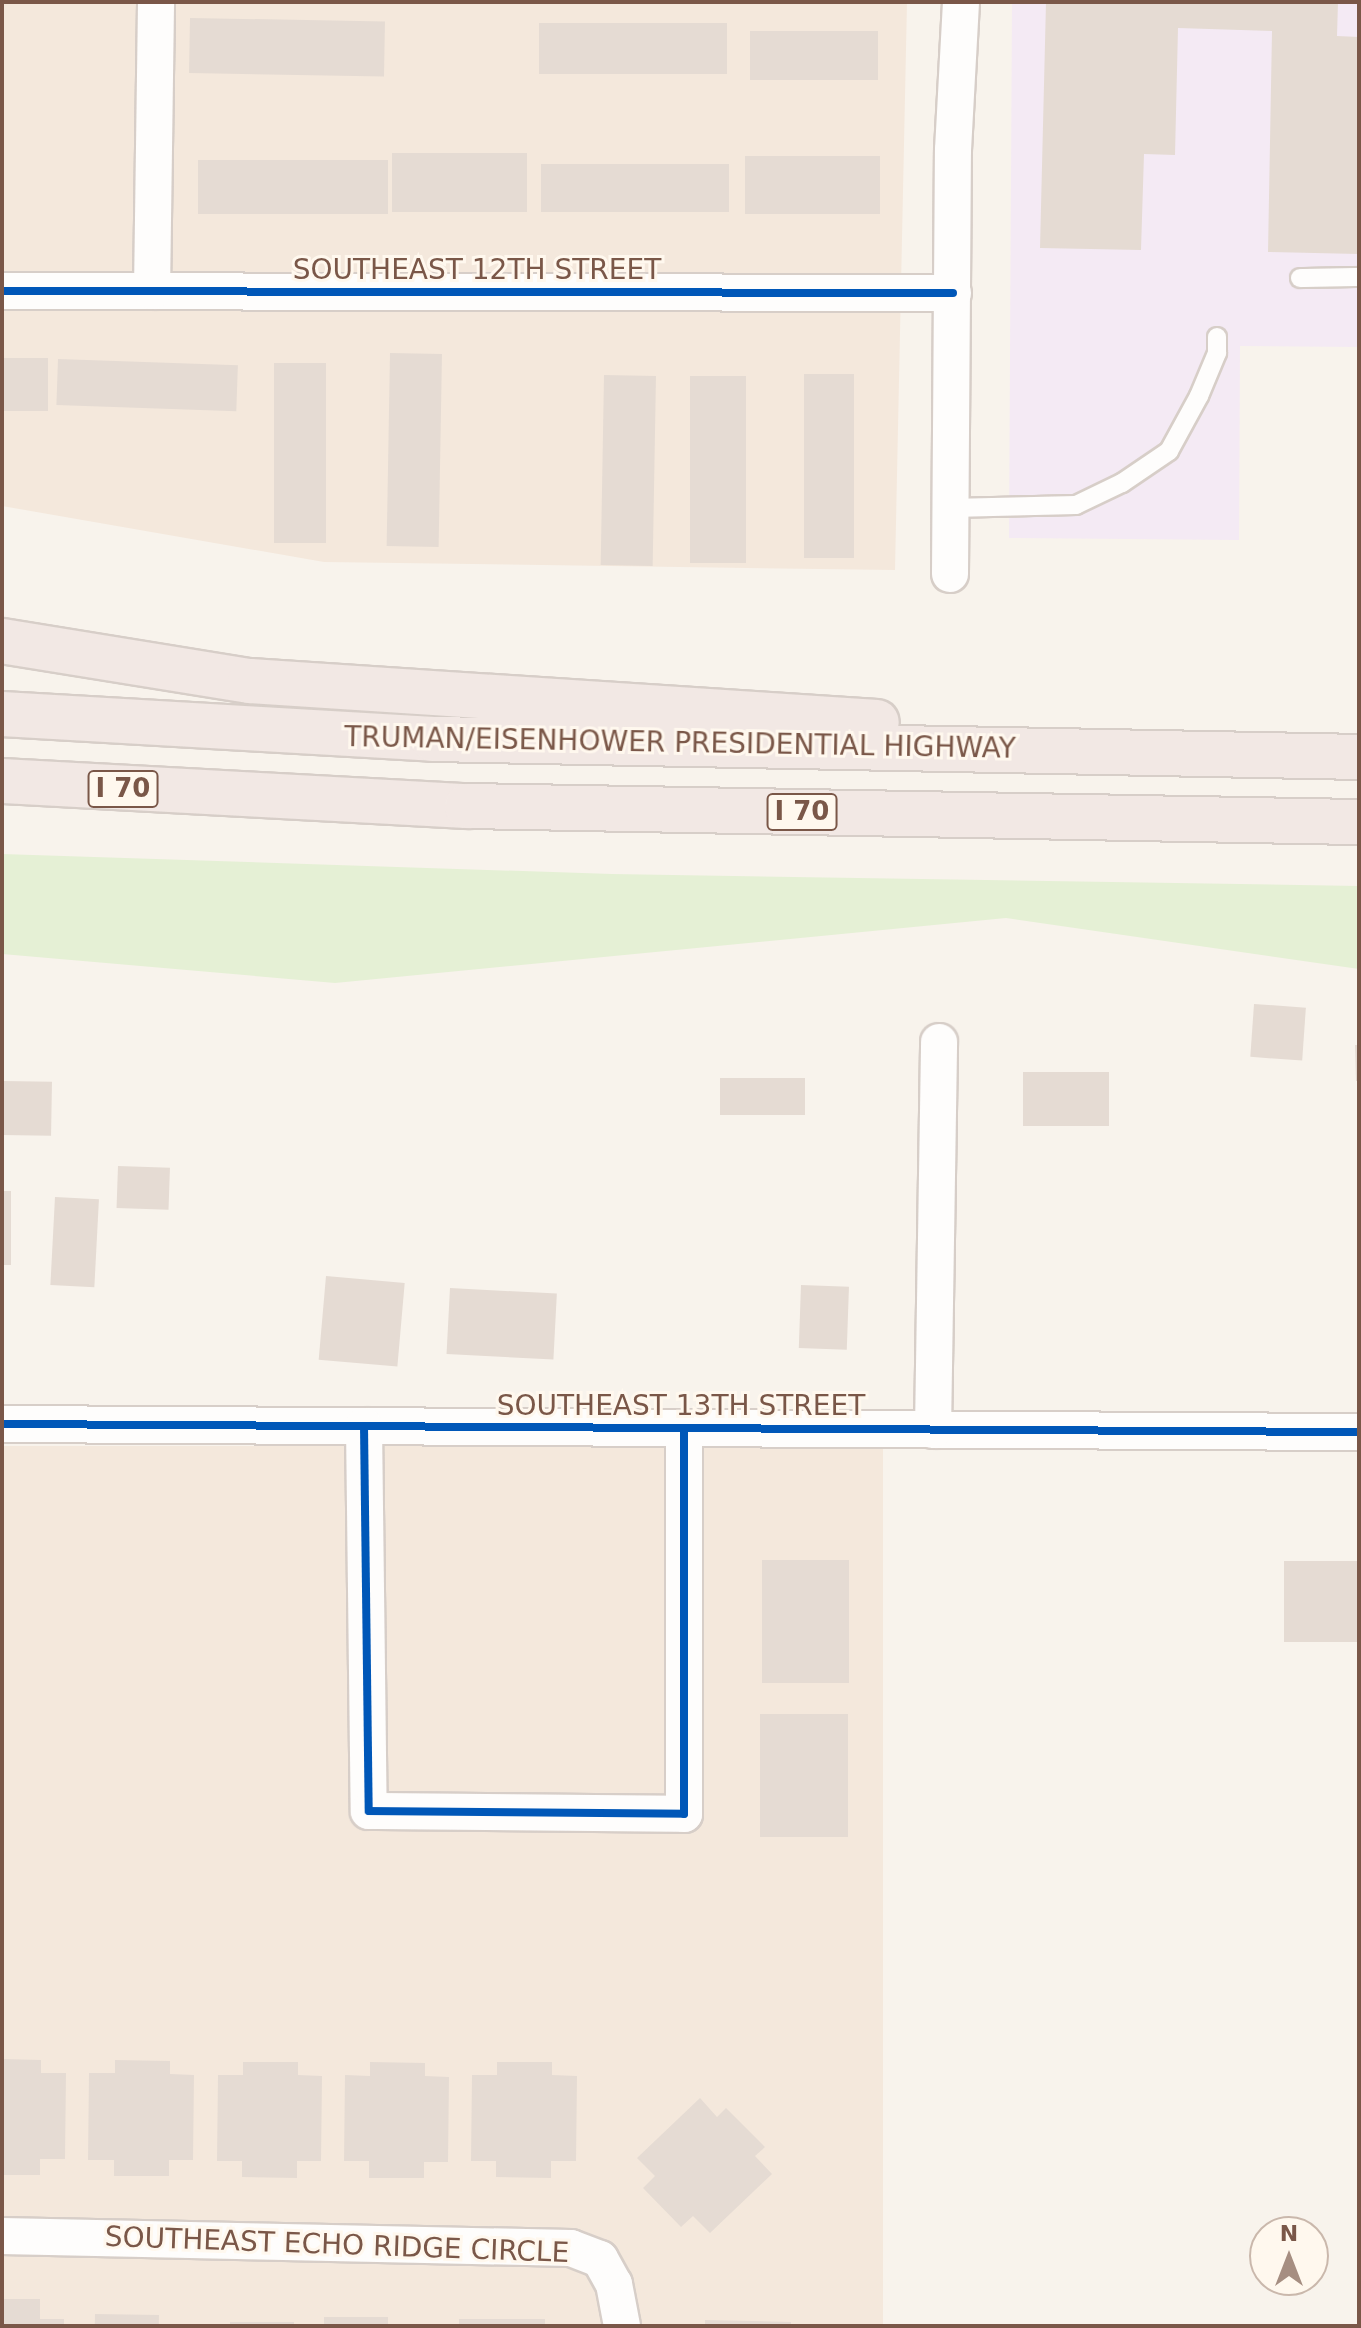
<!DOCTYPE html>
<style>
body{margin:0}
#map{position:relative;width:1361px;height:2328px;overflow:hidden;background:#f8f3ec;font-family:"DejaVu Sans",sans-serif}
div>[style]{position:absolute}
[style*='--x']{left:calc(var(--x)*1px);top:calc(var(--y)*1px);width:calc(var(--w)*1px);rotate:calc(var(--a)*1deg)}
.residential>*{inset:0;background:#f4e8dc;transform-origin:0 0}
.education>*{inset:0;background:#f4eaf4}
.green>*{inset:0;background:#e5f0d5}
.building>*{inset:0;background:#e5dbd3;transform-origin:0 0}
.roads{filter:drop-shadow(2px 0 #d7cec8) drop-shadow(-2px 0 #d7cec8) drop-shadow(0 2px #d7cec8) drop-shadow(0 -2px #d7cec8)}
.lane>*{height:18px;margin:-9px;padding:0 9px;transform-origin:9px;border-radius:9px;background:#fefdfc}
.street>*{height:36px;margin:-18px;padding:0 18px;transform-origin:18px;border-radius:18px;background:#fefdfc}
.highway>*{height:44px;margin:-22px;padding:0 22px;transform-origin:22px;border-radius:22px;background:#f2e8e4}
.cycleway>*{height:8px;margin:-4px;padding:0 4px;transform-origin:4px;border-radius:4px;background:#0057b8}
span{translate:-50% -50%;white-space:nowrap;text-align:center;line-height:1.15;-webkit-text-stroke:6px #fff8ee;paint-order:stroke}
.shield-label span{padding:2px 6px;background:#fff8ee;border:2px solid;border-radius:6px;-webkit-text-stroke-width:0}
.shield-label{font-size:26px;color:#7a5748;font-weight:700}
.street-label{font-size:28px;color:#7a5748}
.frame{position:absolute;inset:0;border:4px solid #7a5748;pointer-events:none}
.north{position:absolute;left:1249px;top:2216px;width:80px;height:80px;box-sizing:border-box;background:#fff8ee;border:2px solid #cab8ac;border-radius:50%;rotate:0deg;font-size:22px;font-weight:700;line-height:32px;text-align:center;color:#7a5748}
.north::after{content:'';display:block;margin:auto;width:28px;height:36px;background:#a68e81;clip-path:polygon(50% 0,100% 100%,50% 72%,0 100%)}
</style>
<div id="map">
<div class="residential">
<i style="clip-path:polygon(2px 2px,907px 2px,895px 570px,324px 562px,2px 506px)"></i>
<i style="left:2px;top:1446px;width:881px;height:880px"></i>
</div>
<div class="education">
<i style="clip-path:polygon(1012px 2px,1359px 2px,1359px 347px,1240px 346px,1239px 540px,1009px 538px)"></i>
</div>
<div class="green">
<i style="clip-path:polygon(2px 854px,612px 874px,1359px 886px,1359px 969px,1006px 918px,335px 983px,2px 954px)"></i>
</div>
<div class="building">
<i style="clip-path:polygon(1046px 2px,1338px 2px,1337px 36px,1359px 37px,1359px 254px,1268px 252px,1272px 31px,1178px 28px,1175px 155px,1144px 154px,1141px 250px,1040px 248px)"></i>
<i style="left:190px;top:18px;width:195px;height:55px;rotate:1deg"></i>
<i style="left:539px;top:23px;width:188px;height:51px"></i>
<i style="left:750px;top:31px;width:128px;height:49px"></i>
<i style="left:527px;top:153px;width:59px;height:135px;rotate:90deg"></i>
<i style="left:880px;top:156px;width:58px;height:135px;rotate:90deg"></i>
<i style="left:198px;top:160px;width:190px;height:54px"></i>
<i style="left:541px;top:164px;width:188px;height:48px"></i>
<i style="left:390px;top:353px;width:52px;height:193px;rotate:1deg"></i>
<i style="left:2px;top:358px;width:46px;height:53px"></i>
<i style="left:58px;top:359px;width:180px;height:46px;rotate:2deg"></i>
<i style="left:274px;top:363px;width:52px;height:180px"></i>
<i style="left:804px;top:374px;width:50px;height:184px"></i>
<i style="left:604px;top:375px;width:52px;height:190px;rotate:1deg"></i>
<i style="left:690px;top:376px;width:56px;height:187px"></i>
<i style="left:1254px;top:1004px;width:52px;height:53px;rotate:4deg"></i>
<i style="clip-path:polygon(1355px 1045px,1359px 1045px,1359px 1081px,1356px 1081px)"></i>
<i style="left:1023px;top:1072px;width:86px;height:54px"></i>
<i style="left:720px;top:1078px;width:85px;height:37px"></i>
<i style="left:3px;top:1081px;width:49px;height:54px;rotate:1deg"></i>
<i style="left:118px;top:1166px;width:52px;height:42px;rotate:2deg"></i>
<i style="left:2px;top:1191px;width:9px;height:74px"></i>
<i style="left:55px;top:1197px;width:44px;height:88px;rotate:3deg"></i>
<i style="left:326px;top:1276px;width:79px;height:84px;rotate:5deg"></i>
<i style="left:801px;top:1285px;width:48px;height:63px;rotate:2deg"></i>
<i style="left:450px;top:1288px;width:107px;height:66px;rotate:3deg"></i>
<i style="left:762px;top:1560px;width:87px;height:123px"></i>
<i style="left:1359px;top:1561px;width:81px;height:75px;rotate:90deg"></i>
<i style="left:760px;top:1714px;width:88px;height:123px"></i>
<i style="clip-path:polygon(2px 2059px,41px 2060px,41px 2073px,66px 2073px,65px 2159px,40px 2159px,40px 2175px,2px 2175px)"></i>
<i style="clip-path:polygon(115px 2060px,170px 2061px,170px 2074px,194px 2075px,193px 2160px,169px 2160px,169px 2176px,114px 2176px,114px 2160px,88px 2160px,89px 2073px,115px 2073px)"></i>
<i style="clip-path:polygon(243px 2062px,298px 2062px,298px 2075px,322px 2076px,321px 2161px,297px 2161px,297px 2178px,242px 2177px,242px 2161px,217px 2161px,218px 2075px,243px 2075px)"></i>
<i style="clip-path:polygon(370px 2062px,425px 2063px,425px 2076px,449px 2077px,448px 2162px,424px 2162px,424px 2178px,369px 2178px,369px 2161px,344px 2161px,345px 2075px,370px 2076px)"></i>
<i style="clip-path:polygon(497px 2062px,552px 2062px,552px 2075px,577px 2076px,576px 2161px,551px 2161px,551px 2178px,496px 2177px,496px 2161px,471px 2161px,472px 2075px,497px 2075px)"></i>
<i style="clip-path:polygon(700px 2098px,717px 2117px,726px 2108px,765px 2147px,755px 2156px,772px 2174px,710px 2233px,693px 2216px,681px 2227px,643px 2188px,655px 2176px,637px 2158px)"></i>
<i style="clip-path:polygon(2px 2299px,40px 2299px,40px 2319px,64px 2319px,64px 2326px,2px 2326px)"></i>
<i style="left:95px;top:2314px;width:64px;height:12px;rotate:1deg"></i>
<i style="left:324px;top:2317px;width:64px;height:9px"></i>
<i style="left:459px;top:2319px;width:86px;height:7px"></i>
<i style="clip-path:polygon(705px 2320px,791px 2322px,791px 2326px,705px 2326px)"></i>
<i style="left:230px;top:2322px;width:64px;height:4px"></i>
</div>
<div class="roads">
<div class="lane">
<i style="--x:1300;--y:278;--w:59;--a:-1"></i>
<i style="--x:951;--y:508;--w:125;--a:-1.4"></i>
<i style="--x:1076;--y:505;--w:51;--a:-25.6"></i>
<i style="--x:1122;--y:483;--w:57;--a:-34.2"></i>
<i style="--x:1169;--y:451;--w:63;--a:-61.4"></i>
<i style="--x:1199;--y:396;--w:47;--a:-67.3"></i>
<i style="--x:1217;--y:353;--w:16;--a:-90"></i>
</div>
<div class="street">
<i style="--x:2;--y:291;--w:951;--a:0.12"></i>
<i style="--x:152;--y:291;--w:289;--a:-89.2"></i>
<i style="--x:950;--y:574;--w:424;--a:-89.6"></i>
<i style="--x:953;--y:150;--w:148;--a:-86.9"></i>
<i style="--x:2;--y:1424;--w:1357;--a:0.34"></i>
<i style="--x:364;--y:1426;--w:385;--a:89.3"></i>
<i style="--x:369;--y:1811;--w:315;--a:0.5"></i>
<i style="--x:684;--y:1814;--w:386;--a:-90"></i>
<i style="--x:933;--y:1430;--w:388;--a:-89.1"></i>
<i style="--x:2;--y:2236;--w:569;--a:1.21"></i>
<i style="--x:571;--y:2248;--w:31;--a:21"></i>
<i style="--x:600;--y:2259;--w:29;--a:61"></i>
<i style="--x:614;--y:2284;--w:43;--a:79.2"></i>
</div>
<div class="highway">
<i style="--x:2;--y:641;--w:251;--a:9.2"></i>
<i style="--x:250;--y:681;--w:628;--a:3.74"></i>
<i style="--x:2;--y:714;--w:432;--a:3.3"></i>
<i style="--x:433;--y:739;--w:926;--a:1.11"></i>
<i style="--x:2;--y:781;--w:466;--a:3.1"></i>
<i style="--x:467;--y:806;--w:892;--a:1.03"></i>
</div>
</div>
<div class="cycleway">
<i style="--x:2;--y:291;--w:951;--a:0.12"></i>
<i style="--x:2;--y:1424;--w:1357;--a:0.34"></i>
<i style="--x:364;--y:1426;--w:385;--a:89.3"></i>
<i style="--x:369;--y:1811;--w:315;--a:0.5"></i>
<i style="--x:684;--y:1814;--w:386;--a:-90"></i>
</div>
<div class="shield-label">
<span style="left:123px;top:789px">I 70</span>
<span style="left:802px;top:812px">I 70</span>
</div>
<div class="street-label">
<span style="left:477px;top:270px">SOUTHEAST 12TH STREET</span>
<span style="left:680px;top:743px;rotate:1deg">TRUMAN/EISENHOWER PRESIDENTIAL HIGHWAY</span>
<span style="left:681px;top:1406px">SOUTHEAST 13TH STREET</span>
<span style="left:337px;top:2245px;rotate:2deg">SOUTHEAST ECHO RIDGE CIRCLE</span>
</div>
<div class="frame"></div>
<div class="north">N</div>
</div>
